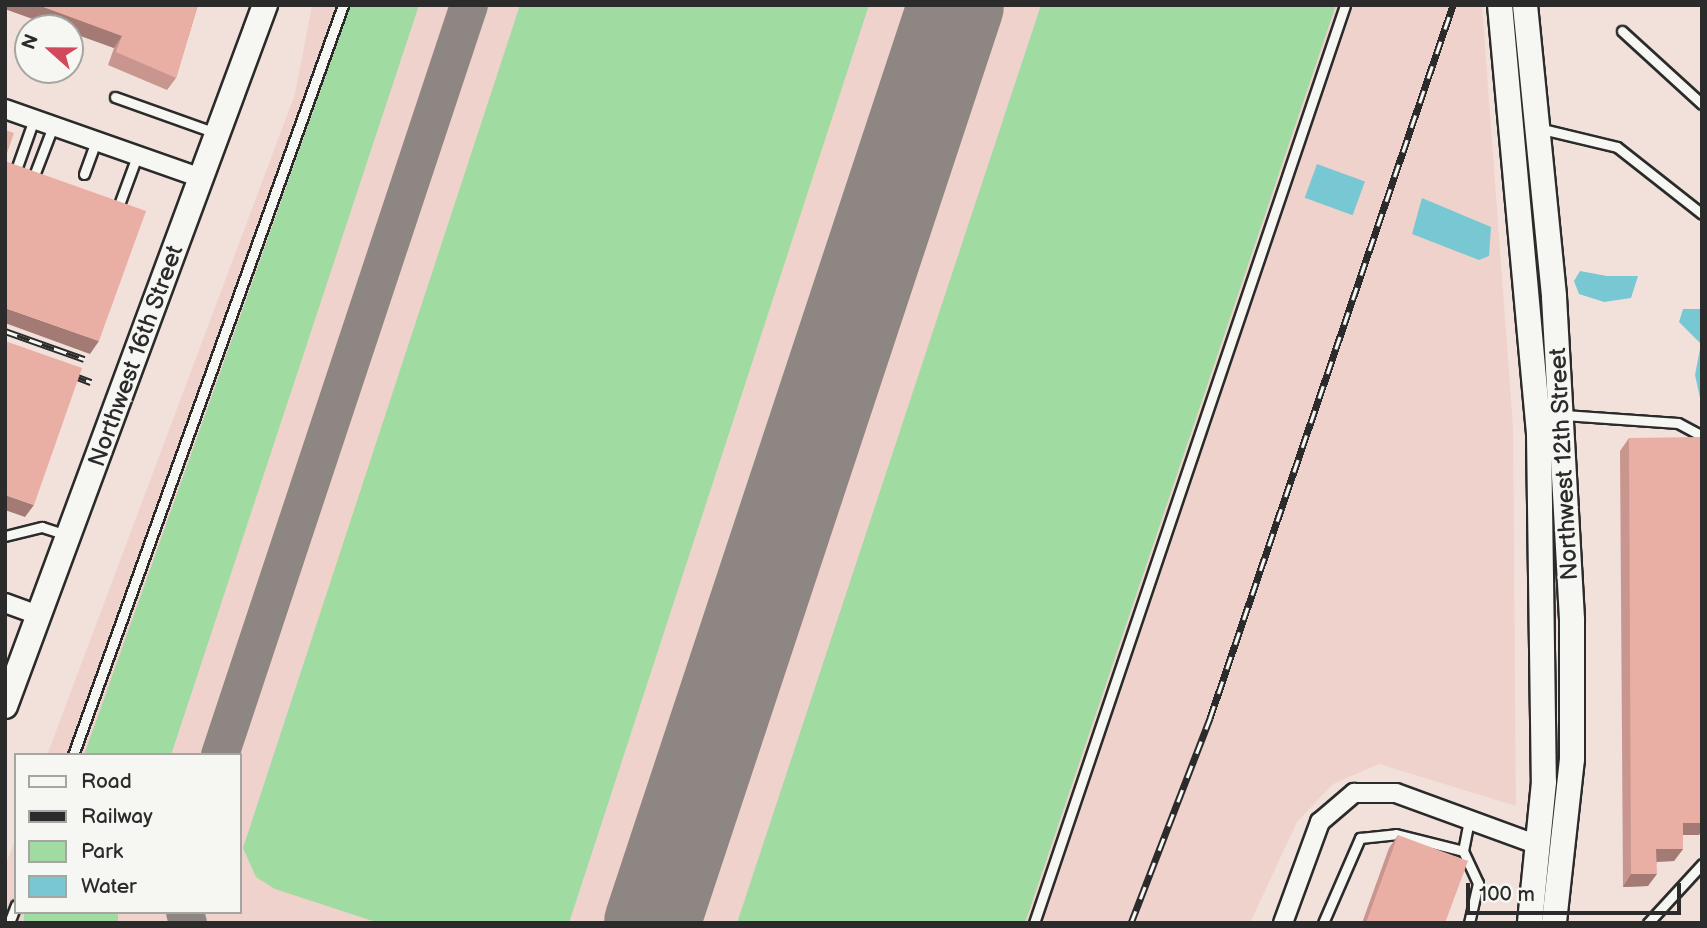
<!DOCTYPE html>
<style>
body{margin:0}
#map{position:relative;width:1707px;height:928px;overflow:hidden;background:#f2e1db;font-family:"Balsamiq Sans",sans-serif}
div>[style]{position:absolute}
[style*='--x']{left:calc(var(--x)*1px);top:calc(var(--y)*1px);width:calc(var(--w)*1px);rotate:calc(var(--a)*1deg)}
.built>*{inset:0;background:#efd2cb}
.green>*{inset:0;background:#a0dba2;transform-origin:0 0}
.water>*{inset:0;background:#78c8d3;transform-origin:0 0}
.taxiway>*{height:38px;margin:-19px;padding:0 19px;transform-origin:19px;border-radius:19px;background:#8e8683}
.runway>*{height:96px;margin:-48px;padding:0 48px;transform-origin:48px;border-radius:48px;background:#8e8683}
.roads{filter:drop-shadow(2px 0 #2b2b2b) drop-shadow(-2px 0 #2b2b2b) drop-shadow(0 2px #2b2b2b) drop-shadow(0 -2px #2b2b2b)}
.service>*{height:9px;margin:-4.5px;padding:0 4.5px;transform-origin:4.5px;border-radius:4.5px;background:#f6f6f2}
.minor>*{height:18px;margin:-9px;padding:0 9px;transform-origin:9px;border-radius:9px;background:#f6f6f2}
.secondary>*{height:24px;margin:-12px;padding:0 12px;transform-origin:12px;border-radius:12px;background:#f6f6f2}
.rail>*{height:7px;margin-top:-3.5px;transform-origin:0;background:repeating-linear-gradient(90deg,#f6f6f2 0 13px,#2b2b2b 0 26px);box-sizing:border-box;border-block:2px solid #2b2b2b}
.wall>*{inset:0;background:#c8968e}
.shaded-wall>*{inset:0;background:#a37a74}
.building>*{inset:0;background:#e9afa5}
span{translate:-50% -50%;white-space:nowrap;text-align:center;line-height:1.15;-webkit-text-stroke:5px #f6f6f2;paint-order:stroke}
.street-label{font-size:24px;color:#2b2b2b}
.frame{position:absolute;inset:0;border:7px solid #2b2b2b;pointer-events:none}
.legend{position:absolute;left:14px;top:753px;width:228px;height:161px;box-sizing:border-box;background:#f6f6f2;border:2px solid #a5a5a2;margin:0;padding:9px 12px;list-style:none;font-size:21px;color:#2b2b2b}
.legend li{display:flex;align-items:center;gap:14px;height:35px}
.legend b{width:35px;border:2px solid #a5a5a2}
.north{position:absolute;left:14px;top:14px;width:70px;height:70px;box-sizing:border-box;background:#f6f6f2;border:2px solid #a5a5a2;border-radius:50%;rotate:291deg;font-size:19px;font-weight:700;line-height:28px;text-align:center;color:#2b2b2b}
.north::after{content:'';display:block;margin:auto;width:24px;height:32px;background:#d1495b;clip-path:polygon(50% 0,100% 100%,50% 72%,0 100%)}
.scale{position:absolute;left:1466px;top:883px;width:215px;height:32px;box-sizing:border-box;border:4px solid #2b2b2b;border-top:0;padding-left:9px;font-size:21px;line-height:24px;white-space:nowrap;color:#2b2b2b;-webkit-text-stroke:5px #f6f6f2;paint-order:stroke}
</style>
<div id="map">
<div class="built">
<i style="clip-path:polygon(312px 5px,1482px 5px,1513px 427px,1516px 806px,1379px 764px,1333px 784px,1297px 822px,1250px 923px,5px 923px,5px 866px,16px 838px,16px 912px,240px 912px,240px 755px,47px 755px,295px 94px)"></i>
</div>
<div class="green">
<i style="clip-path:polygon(351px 5px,419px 5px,171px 755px,84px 755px)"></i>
<i style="clip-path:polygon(520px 5px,869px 5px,569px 923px,379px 923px,275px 889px,256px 877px,243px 848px)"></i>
<i style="clip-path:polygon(1041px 5px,1336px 5px,1025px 923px,737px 923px)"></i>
<i style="left:24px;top:912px;width:94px;height:12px"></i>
</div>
<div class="water">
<i style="left:1317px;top:164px;width:51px;height:36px;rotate:20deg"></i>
<i style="clip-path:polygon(1422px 198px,1491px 227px,1489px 256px,1479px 260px,1412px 234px)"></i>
<i style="clip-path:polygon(1580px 271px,1607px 276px,1638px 276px,1631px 298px,1604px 302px,1579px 294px,1574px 281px)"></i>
<i style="clip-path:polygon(1683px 309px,1702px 309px,1702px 407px,1695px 375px,1701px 344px,1679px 322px)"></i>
</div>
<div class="taxiway">
<i style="--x:220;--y:755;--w:790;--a:-71.63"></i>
<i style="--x:185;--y:912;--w:11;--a:75"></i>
</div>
<div class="runway">
<i style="--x:652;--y:923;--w:967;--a:-71.68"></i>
</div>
<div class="roads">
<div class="service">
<i style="--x:1622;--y:31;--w:108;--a:42.4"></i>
<i style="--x:115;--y:97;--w:107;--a:19.6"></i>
<i style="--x:1538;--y:128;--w:81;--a:13.5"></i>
<i style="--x:1617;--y:147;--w:108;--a:38.2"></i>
<i style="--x:17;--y:167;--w:51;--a:-70.5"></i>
<i style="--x:35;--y:173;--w:50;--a:-69"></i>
<i style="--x:84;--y:174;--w:35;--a:-70"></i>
<i style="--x:120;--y:202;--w:49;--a:-69.7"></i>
<i style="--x:1564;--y:415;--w:114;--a:4"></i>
<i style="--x:1678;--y:423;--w:27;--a:28"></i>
<i style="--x:5;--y:536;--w:38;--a:-14"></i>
<i style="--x:42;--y:527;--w:25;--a:18"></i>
<i style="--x:73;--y:755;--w:797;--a:-70.2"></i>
<i style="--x:9;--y:923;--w:19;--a:-69"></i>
<i style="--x:1034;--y:923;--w:969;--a:-71.28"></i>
<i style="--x:1323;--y:923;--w:93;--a:-66.5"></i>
<i style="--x:1360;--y:838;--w:36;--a:-6"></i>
<i style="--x:1396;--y:834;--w:69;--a:14.2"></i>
<i style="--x:1469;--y:923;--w:41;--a:-77.3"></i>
<i style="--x:1478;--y:883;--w:35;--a:-115"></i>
<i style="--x:1463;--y:851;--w:32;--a:-79"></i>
<i style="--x:1648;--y:923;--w:80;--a:-47.5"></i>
</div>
<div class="minor">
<i style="--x:5;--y:109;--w:208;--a:19.4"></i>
<i style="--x:5;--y:603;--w:38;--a:20"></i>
<i style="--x:1283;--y:923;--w:108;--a:-69.9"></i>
<i style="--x:1320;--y:822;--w:45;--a:-40.5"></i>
<i style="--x:1354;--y:793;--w:42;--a:0"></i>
<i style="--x:1396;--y:793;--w:151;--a:20.1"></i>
</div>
<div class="secondary">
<i style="--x:1500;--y:5;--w:431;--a:84.8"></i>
<i style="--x:1539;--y:434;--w:348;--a:89.2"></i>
<i style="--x:1544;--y:782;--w:142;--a:95.7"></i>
<i style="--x:1525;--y:5;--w:293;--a:84.3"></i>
<i style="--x:1554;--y:297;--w:324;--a:86.8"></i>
<i style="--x:1572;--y:620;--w:139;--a:90"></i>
<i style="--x:1572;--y:759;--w:165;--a:96.3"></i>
<i style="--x:5;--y:706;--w:748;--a:-69.65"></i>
</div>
</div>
<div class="rail">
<i style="--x:5;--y:331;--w:84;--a:19.5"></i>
<i style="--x:62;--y:371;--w:31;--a:21"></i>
<i style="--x:1131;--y:923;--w:220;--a:-68.9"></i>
<i style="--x:1210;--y:718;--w:753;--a:-71.18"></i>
</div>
<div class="wall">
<i style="clip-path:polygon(5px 5px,198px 5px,176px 78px,167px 90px,108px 65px,114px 48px,5px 9px)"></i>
<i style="clip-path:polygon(1629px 438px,1699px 835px,1683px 835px,1683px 849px,1674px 861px,1657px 862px,1648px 886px,1623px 887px,1620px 451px)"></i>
<i style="clip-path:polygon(1398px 835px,1445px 923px,1362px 923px,1389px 848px)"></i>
</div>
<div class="shaded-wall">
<i style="clip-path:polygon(5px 5px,38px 5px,122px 36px,114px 48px,70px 32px,70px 28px,58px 28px,5px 9px)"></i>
<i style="clip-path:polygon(5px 308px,99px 341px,90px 354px,5px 323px)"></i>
<i style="clip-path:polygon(5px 495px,34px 505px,25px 517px,5px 510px)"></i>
<i style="clip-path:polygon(1683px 823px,1702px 823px,1702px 831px,1699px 835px,1674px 835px)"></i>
<i style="clip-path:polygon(1656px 849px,1683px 849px,1674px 861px,1648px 862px)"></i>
<i style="clip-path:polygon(1631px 874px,1657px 874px,1648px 886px,1623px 887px)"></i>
</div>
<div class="building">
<i style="clip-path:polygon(38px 5px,198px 5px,176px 78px,116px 52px,122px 36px)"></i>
<i style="clip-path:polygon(5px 130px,14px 133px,5px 159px)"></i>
<i style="clip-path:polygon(5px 161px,146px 211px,99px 341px,5px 308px)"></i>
<i style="clip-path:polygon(5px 341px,82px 368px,34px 505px,5px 495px)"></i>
<i style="clip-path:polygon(1701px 437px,1702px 823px,1683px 823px,1683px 849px,1656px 849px,1657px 874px,1631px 874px,1629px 438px)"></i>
<i style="clip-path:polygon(1398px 835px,1468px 861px,1445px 923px,1366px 923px)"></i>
</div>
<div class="street-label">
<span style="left:136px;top:356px;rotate:-70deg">Northwest 16th Street</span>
<span style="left:1564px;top:464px;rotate:-93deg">Northwest 12th Street</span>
</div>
<div class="frame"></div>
<ul class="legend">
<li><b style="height:9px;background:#f6f6f2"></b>Road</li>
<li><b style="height:9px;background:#2b2b2b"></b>Railway</li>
<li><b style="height:19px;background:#a0dba2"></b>Park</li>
<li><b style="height:19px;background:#78c8d3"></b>Water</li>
</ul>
<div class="north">N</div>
<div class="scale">100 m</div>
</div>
